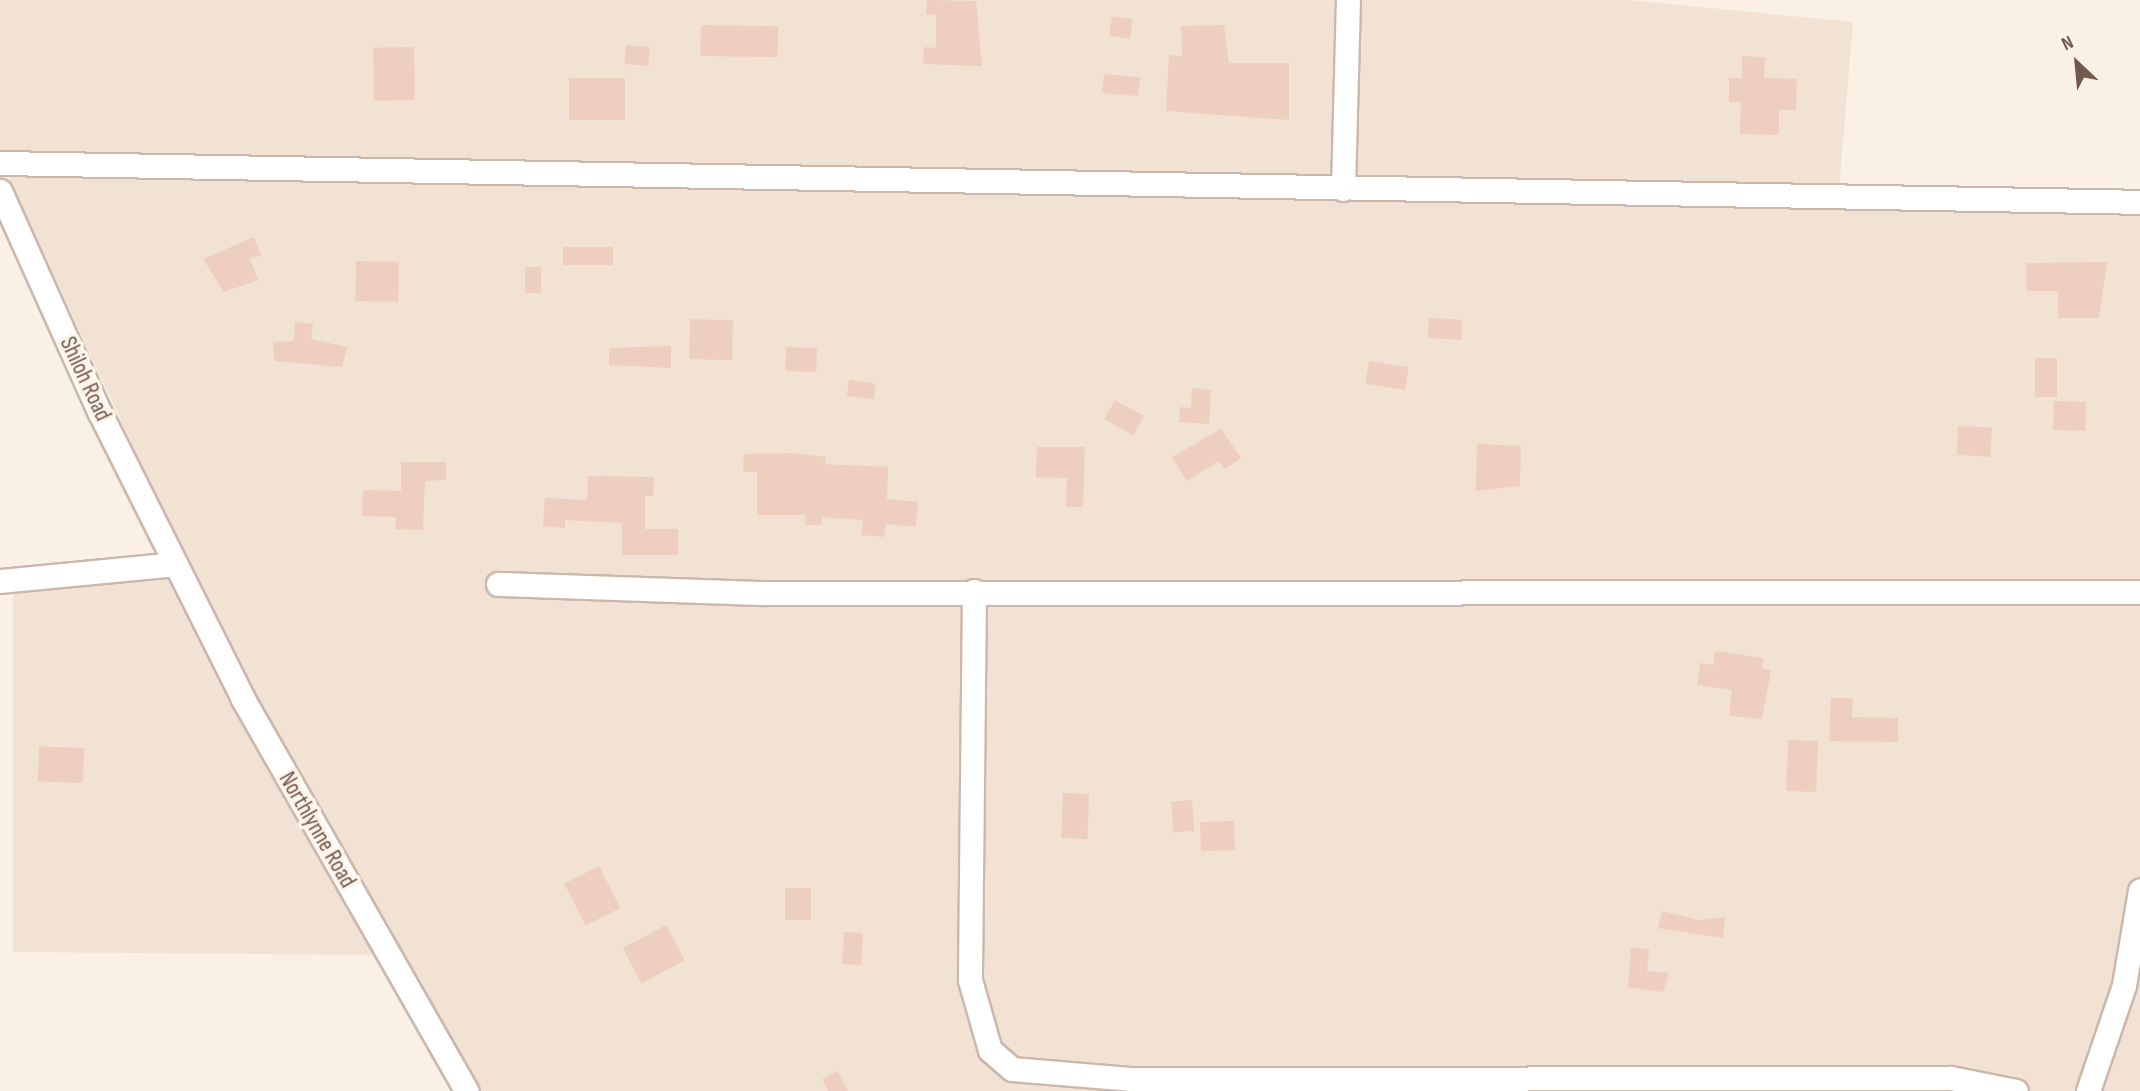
<!DOCTYPE html>
<style>
body{margin:0}
#map{position:relative;width:2140px;height:1091px;overflow:hidden;background:#faf0e5;font-family:"Sofia Sans Condensed",sans-serif}
div>[style]{position:absolute}
[style*='--x']{left:calc(var(--x)*1px);top:calc(var(--y)*1px);width:calc(var(--w)*1px);rotate:calc(var(--a)*1deg)}
.residential>*{inset:0;background:#f1e2d4}
.building>*{inset:0;background:#edcebf;transform-origin:0 0}
.roads{filter:drop-shadow(2px 0 #cbb8ac) drop-shadow(-2px 0 #cbb8ac) drop-shadow(0 2px #cbb8ac) drop-shadow(0 -2px #cbb8ac)}
.minor>*{height:23px;margin:-11.5px;padding:0 11.5px;transform-origin:11.5px;border-radius:11.5px;background:#fff}
span{translate:-50% -50%;white-space:nowrap;text-align:center;line-height:1.15;-webkit-text-stroke:7px #fdf5eb;paint-order:stroke}
.street-label{font-size:23px;color:#71574c}
.north{position:absolute;left:2042px;top:28px;width:70px;height:70px;-webkit-text-stroke:5px #fdf5eb;paint-order:stroke;rotate:334deg;font-size:19px;font-weight:700;line-height:28px;text-align:center;color:#71574c}
.north::after{content:'';display:block;margin:auto;width:24px;height:32px;background:#71574c;clip-path:polygon(50% 0,100% 100%,50% 72%,0 100%)}
</style>
<div id="map">
<div class="residential">
<i style="clip-path:polygon(0 0,1628px 0,1853px 22px,1838px 203px,2140px 208px,2140px 876px,2121px 965px,2140px 960px,2140px 1091px,477px 1091px,398px 955px,13px 952px,13px 589px,189px 568px,0 158px)"></i>
</div>
<div class="building">
<i style="clip-path:polygon(927px 0,976px 1px,982px 66px,923px 64px,924px 47px,936px 48px,936px 15px,926px 14px)"></i>
<i style="left:1112px;top:16px;width:21px;height:20px;rotate:8deg"></i>
<i style="left:701px;top:25px;width:77px;height:31px;rotate:1deg"></i>
<i style="clip-path:polygon(1224px 25px,1229px 63px,1289px 63px,1289px 120px,1166px 111px,1169px 55px,1182px 56px,1181px 26px)"></i>
<i style="left:626px;top:45px;width:24px;height:19px;rotate:5deg"></i>
<i style="left:414px;top:47px;width:53px;height:41px;rotate:89deg"></i>
<i style="clip-path:polygon(1742px 56px,1765px 57px,1764px 78px,1797px 79px,1796px 110px,1779px 110px,1779px 135px,1740px 134px,1741px 102px,1729px 102px,1729px 78px,1742px 78px)"></i>
<i style="left:1104px;top:74px;width:36px;height:19px;rotate:5deg"></i>
<i style="left:569px;top:78px;width:56px;height:42px"></i>
<i style="clip-path:polygon(254px 237px,261px 255px,250px 259px,258px 280px,224px 292px,203px 259px)"></i>
<i style="left:613px;top:247px;width:18px;height:50px;rotate:90deg"></i>
<i style="left:356px;top:261px;width:43px;height:40px;rotate:1deg"></i>
<i style="clip-path:polygon(2107px 262px,2099px 318px,2058px 318px,2058px 291px,2027px 291px,2026px 263px)"></i>
<i style="left:541px;top:267px;width:26px;height:16px;rotate:90deg"></i>
<i style="left:1429px;top:318px;width:33px;height:20px;rotate:3deg"></i>
<i style="left:733px;top:320px;width:40px;height:43px;rotate:91deg"></i>
<i style="clip-path:polygon(295px 322px,313px 324px,311px 339px,347px 347px,342px 367px,274px 361px,273px 342px,294px 341px)"></i>
<i style="clip-path:polygon(671px 346px,671px 368px,609px 365px,609px 348px)"></i>
<i style="left:786px;top:347px;width:31px;height:24px;rotate:2deg"></i>
<i style="left:2035px;top:358px;width:22px;height:39px"></i>
<i style="left:1369px;top:361px;width:40px;height:23px;rotate:9deg"></i>
<i style="left:849px;top:380px;width:27px;height:16px;rotate:8deg"></i>
<i style="clip-path:polygon(1192px 388px,1211px 390px,1209px 424px,1179px 422px,1180px 407px,1191px 408px)"></i>
<i style="left:1115px;top:400px;width:33px;height:22px;rotate:29deg"></i>
<i style="left:2054px;top:401px;width:32px;height:29px;rotate:2deg"></i>
<i style="left:1958px;top:426px;width:34px;height:29px;rotate:3deg"></i>
<i style="clip-path:polygon(1221px 429px,1241px 458px,1225px 469px,1219px 461px,1187px 481px,1172px 457px)"></i>
<i style="clip-path:polygon(1477px 444px,1521px 446px,1520px 486px,1476px 491px)"></i>
<i style="clip-path:polygon(1037px 447px,1085px 447px,1083px 507px,1066px 507px,1067px 478px,1036px 477px)"></i>
<i style="clip-path:polygon(792px 453px,826px 457px,825px 464px,888px 467px,887px 499px,918px 502px,916px 527px,886px 524px,884px 537px,861px 535px,863px 520px,822px 517px,822px 525px,805px 525px,805px 515px,757px 515px,757px 472px,743px 472px,744px 454px)"></i>
<i style="clip-path:polygon(401px 462px,446px 462px,446px 480px,425px 481px,423px 530px,395px 529px,396px 517px,362px 516px,363px 490px,401px 491px)"></i>
<i style="clip-path:polygon(588px 476px,654px 477px,653px 496px,645px 496px,645px 529px,678px 529px,678px 555px,622px 555px,622px 523px,565px 520px,565px 528px,543px 526px,545px 498px,587px 500px)"></i>
<i style="clip-path:polygon(1715px 651px,1763px 658px,1762px 669px,1771px 670px,1762px 719px,1729px 716px,1732px 690px,1697px 685px,1700px 663px,1713px 665px)"></i>
<i style="clip-path:polygon(1831px 698px,1853px 698px,1852px 717px,1898px 718px,1898px 742px,1829px 741px)"></i>
<i style="left:1788px;top:740px;width:30px;height:51px;rotate:2deg"></i>
<i style="left:84px;top:748px;width:35px;height:45px;rotate:92deg"></i>
<i style="left:1063px;top:793px;width:26px;height:45px;rotate:2deg"></i>
<i style="left:1192px;top:800px;width:31px;height:21px;rotate:86deg"></i>
<i style="left:1234px;top:821px;width:29px;height:34px;rotate:88deg"></i>
<i style="left:599px;top:866px;width:47px;height:39px;rotate:63deg"></i>
<i style="left:785px;top:888px;width:26px;height:32px"></i>
<i style="clip-path:polygon(1662px 911px,1698px 920px,1725px 917px,1723px 938px,1658px 928px)"></i>
<i style="left:666px;top:925px;width:40px;height:49px;rotate:62deg"></i>
<i style="left:844px;top:932px;width:19px;height:32px;rotate:3deg"></i>
<i style="clip-path:polygon(1631px 948px,1649px 949px,1647px 971px,1669px 973px,1663px 992px,1628px 987px)"></i>
<i style="clip-path:polygon(837px 1071px,848px 1091px,828px 1091px,822px 1079px)"></i>
</div>
<div class="roads">
<div class="minor">
<i style="--x:0;--y:163;--w:2140;--a:1.04"></i>
<i style="--x:1343;--y:189;--w:189;--a:-88.5"></i>
<i style="--x:0;--y:191;--w:243;--a:65.8"></i>
<i style="--x:100;--y:413;--w:320;--a:63.4"></i>
<i style="--x:243;--y:699;--w:451;--a:60.3"></i>
<i style="--x:0;--y:581;--w:176;--a:-5.5"></i>
<i style="--x:498;--y:584;--w:264;--a:2"></i>
<i style="--x:762;--y:593;--w:1378;--a:-0.04"></i>
<i style="--x:974;--y:591;--w:389;--a:90.6"></i>
<i style="--x:970;--y:980;--w:73;--a:74.1"></i>
<i style="--x:990;--y:1050;--w:29;--a:41"></i>
<i style="--x:1012;--y:1069;--w:118;--a:4.8"></i>
<i style="--x:1130;--y:1079;--w:821;--a:-0.07"></i>
<i style="--x:1951;--y:1078;--w:66;--a:11.3"></i>
<i style="--x:2088;--y:1091;--w:112;--a:-71.2"></i>
<i style="--x:2124;--y:985;--w:96;--a:-80.4"></i>
</div>
</div>
<div class="street-label">
<span style="left:85px;top:379px;rotate:65deg">Shiloh Road</span>
<span style="left:317px;top:830px;rotate:60deg">Northlynne Road</span>
</div>
<div class="north">N</div>
</div>
